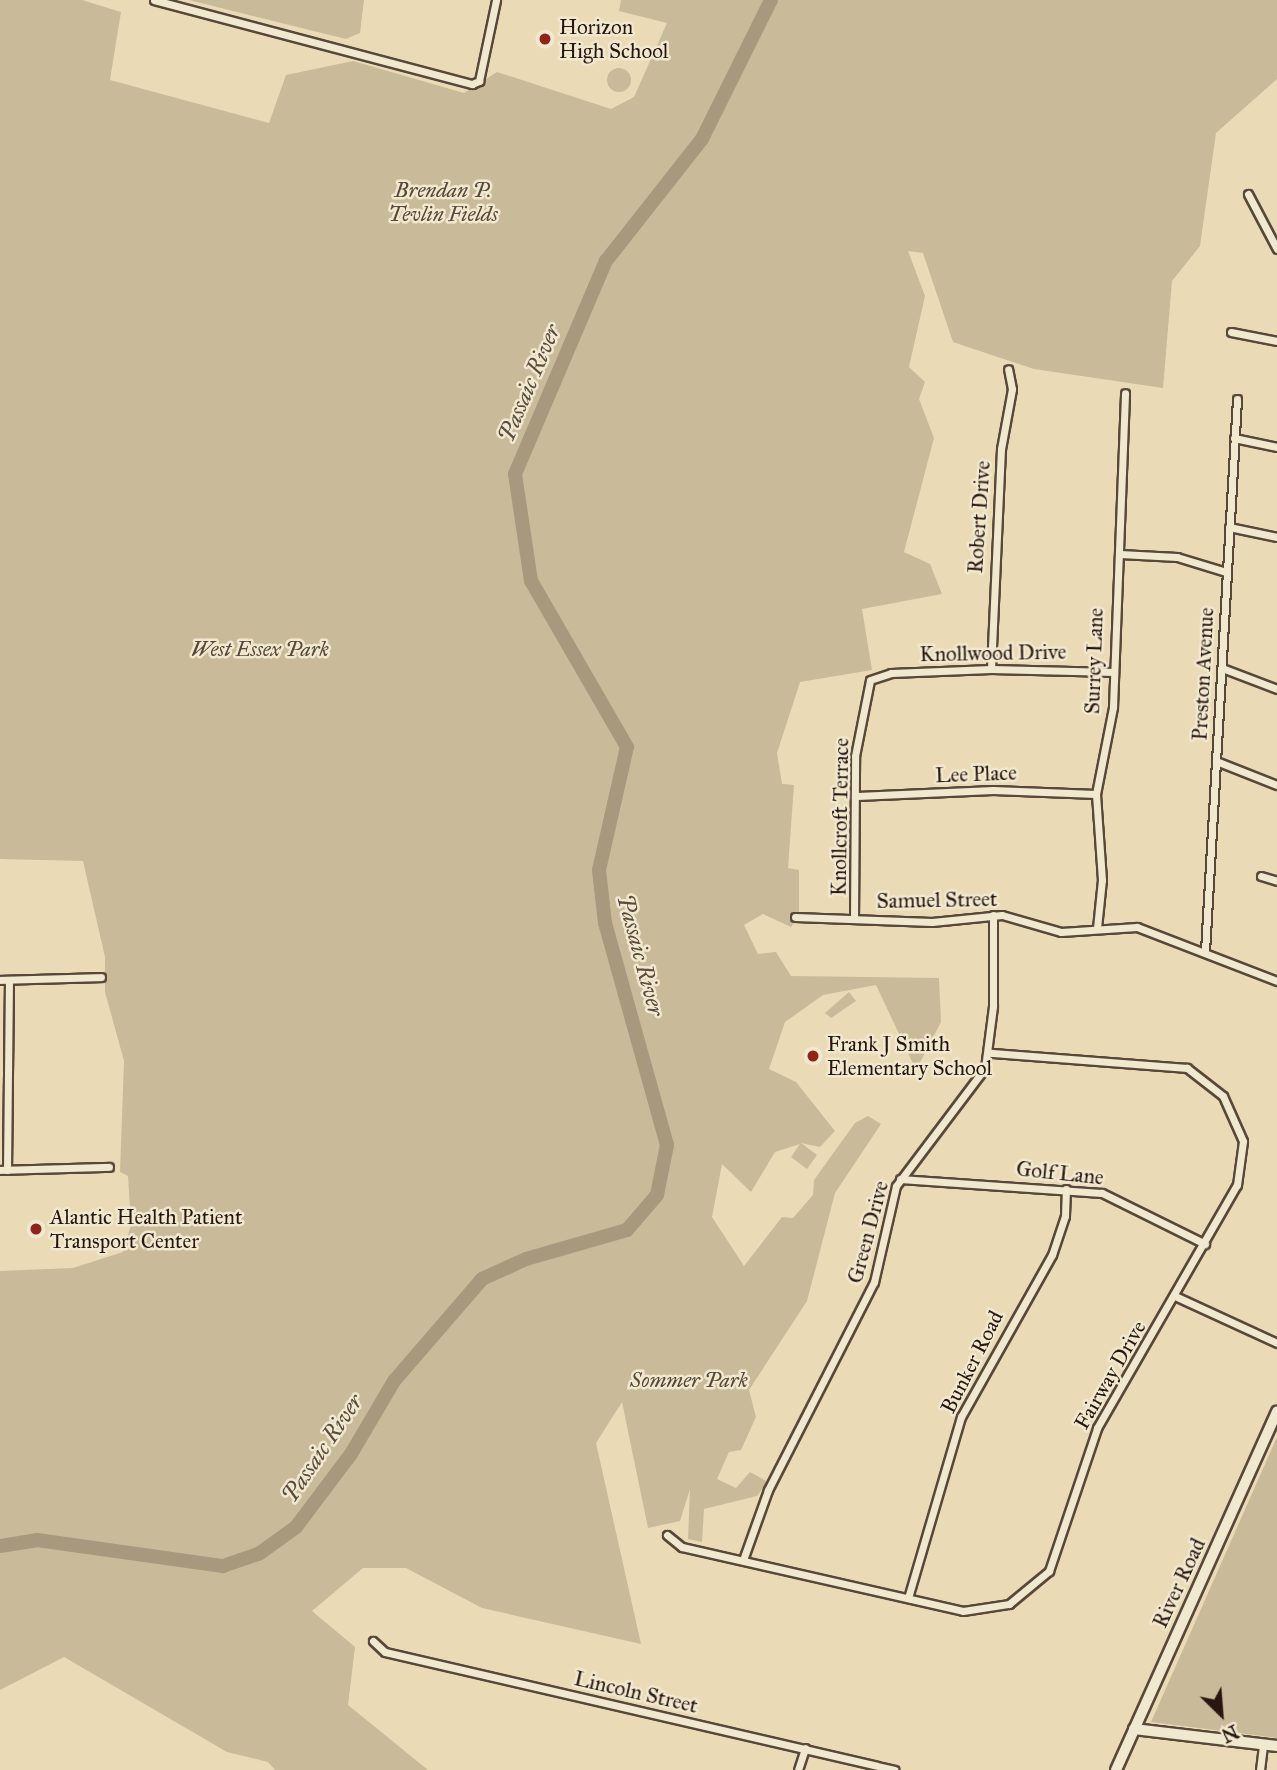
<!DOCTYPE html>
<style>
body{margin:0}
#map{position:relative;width:1277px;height:1770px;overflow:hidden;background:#eadbb6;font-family:"IM FELL Great Primer",serif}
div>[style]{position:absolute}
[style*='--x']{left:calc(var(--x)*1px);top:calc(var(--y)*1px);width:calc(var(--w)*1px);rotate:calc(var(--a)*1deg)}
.green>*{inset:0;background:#c9ba9a}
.round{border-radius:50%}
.river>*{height:14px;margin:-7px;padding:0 7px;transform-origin:7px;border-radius:7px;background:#a8987e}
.roads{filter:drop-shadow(2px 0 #58483a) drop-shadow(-2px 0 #58483a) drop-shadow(0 2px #58483a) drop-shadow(0 -2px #58483a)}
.street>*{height:7px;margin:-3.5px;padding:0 3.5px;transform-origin:3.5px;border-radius:3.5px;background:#f1e8d0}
.secondary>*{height:10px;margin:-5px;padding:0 5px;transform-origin:5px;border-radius:5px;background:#f1e8d0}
.dots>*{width:19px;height:19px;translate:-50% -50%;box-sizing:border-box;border:4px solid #f1e8d0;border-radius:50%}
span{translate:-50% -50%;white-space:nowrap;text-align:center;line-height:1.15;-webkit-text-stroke:5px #f1e8d0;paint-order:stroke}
.poi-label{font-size:21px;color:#281710}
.left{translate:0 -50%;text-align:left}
.park-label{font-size:21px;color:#584839;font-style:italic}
.street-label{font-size:21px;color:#281710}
.water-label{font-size:23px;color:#5b4b3c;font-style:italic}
.north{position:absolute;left:1186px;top:1679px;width:70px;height:70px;-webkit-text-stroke:5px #f1e8d0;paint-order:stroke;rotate:155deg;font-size:19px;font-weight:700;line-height:28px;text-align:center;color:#281710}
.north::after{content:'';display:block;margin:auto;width:24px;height:32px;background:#281710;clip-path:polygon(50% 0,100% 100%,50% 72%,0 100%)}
</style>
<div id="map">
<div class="green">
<i style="clip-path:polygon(0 0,82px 0,121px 12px,110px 80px,269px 123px,286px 75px,353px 61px,464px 93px,497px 72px,611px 109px,634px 97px,667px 23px,619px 11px,621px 0,1277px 0,1277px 79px,1216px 133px,1200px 246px,1172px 281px,1163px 388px,1034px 369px,953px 342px,923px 253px,908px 251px,925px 296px,909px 367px,925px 382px,919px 399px,934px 438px,904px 552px,930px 564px,942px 594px,862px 609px,872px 670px,800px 682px,777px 753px,782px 784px,794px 785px,788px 868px,799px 870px,799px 915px,791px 927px,763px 914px,744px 925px,758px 954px,776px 952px,791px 976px,939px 978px,941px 1022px,916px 1070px,876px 985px,823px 995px,785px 1022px,769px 1069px,796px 1082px,835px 1131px,820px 1147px,801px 1143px,817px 1155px,807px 1169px,791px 1157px,800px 1144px,775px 1152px,751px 1192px,722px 1164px,712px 1217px,744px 1266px,782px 1217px,793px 1218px,813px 1195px,814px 1180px,855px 1123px,868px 1116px,881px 1124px,835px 1193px,807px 1301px,749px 1390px,756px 1417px,741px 1450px,729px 1452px,717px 1479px,736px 1488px,750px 1472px,768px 1482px,757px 1496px,704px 1509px,702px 1542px,688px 1539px,690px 1489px,680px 1521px,648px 1528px,622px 1402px,596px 1443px,641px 1644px,482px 1608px,406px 1568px,363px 1568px,312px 1611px,355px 1647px,348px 1705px,428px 1770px,275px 1770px,268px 1762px,227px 1752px,64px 1657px,0 1690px,0 1271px,73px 1268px,123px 1252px,131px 1225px,128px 1176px,120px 1172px,124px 1061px,105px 992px,105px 957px,83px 861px,0 859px)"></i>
<i style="clip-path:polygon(189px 0,364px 0,360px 33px,346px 39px)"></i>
<i class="round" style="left:607px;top:68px;width:24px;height:24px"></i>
<i style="clip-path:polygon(849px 992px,856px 1001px,831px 1018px,825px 1013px)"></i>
<i style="clip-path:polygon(1277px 1437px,1277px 1738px,1151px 1722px)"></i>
</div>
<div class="river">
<i style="--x:0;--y:1546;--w:37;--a:-9"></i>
<i style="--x:37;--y:1540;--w:188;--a:8"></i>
<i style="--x:223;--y:1566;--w:39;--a:-19"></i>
<i style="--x:260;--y:1553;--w:44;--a:-35.8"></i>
<i style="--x:296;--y:1527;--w:91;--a:-53"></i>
<i style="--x:351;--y:1454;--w:85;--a:-59.5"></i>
<i style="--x:394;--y:1381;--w:135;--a:-49.2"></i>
<i style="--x:482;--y:1279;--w:48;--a:-24.4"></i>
<i style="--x:526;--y:1259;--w:105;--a:-16"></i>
<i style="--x:627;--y:1230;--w:46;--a:-49.4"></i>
<i style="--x:657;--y:1195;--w:51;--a:-78.7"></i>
<i style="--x:667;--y:1145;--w:230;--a:-105.6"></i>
<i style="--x:605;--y:923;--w:53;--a:-96.5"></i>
<i style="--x:599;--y:870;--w:126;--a:-77.2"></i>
<i style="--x:627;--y:747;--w:192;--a:-120"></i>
<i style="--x:531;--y:581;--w:108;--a:-98.5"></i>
<i style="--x:515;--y:474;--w:232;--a:-66.9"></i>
<i style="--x:606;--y:261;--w:155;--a:-51.8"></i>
<i style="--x:702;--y:139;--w:155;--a:-63.6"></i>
</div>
<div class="roads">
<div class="street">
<i style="--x:154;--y:0;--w:329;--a:14.8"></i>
<i style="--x:472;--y:84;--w:8;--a:-23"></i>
<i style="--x:479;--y:81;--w:83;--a:-78.1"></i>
<i style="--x:1248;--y:194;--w:62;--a:62.2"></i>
<i style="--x:1231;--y:332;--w:47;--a:11.1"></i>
<i style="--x:1234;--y:438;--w:44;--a:11.8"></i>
<i style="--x:1229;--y:527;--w:49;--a:11.8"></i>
<i style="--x:1120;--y:554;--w:57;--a:3"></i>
<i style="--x:1177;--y:557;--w:51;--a:17"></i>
<i style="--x:1222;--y:668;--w:59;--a:20.9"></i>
<i style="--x:991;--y:669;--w:220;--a:-87.4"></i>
<i style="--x:1001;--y:449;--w:61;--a:-79.6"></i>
<i style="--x:1012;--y:389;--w:20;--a:-101"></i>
<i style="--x:1216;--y:761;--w:66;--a:21.5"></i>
<i style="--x:857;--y:796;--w:136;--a:-2.5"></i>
<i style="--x:993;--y:790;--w:103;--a:2.2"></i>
<i style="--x:1261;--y:876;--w:17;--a:17"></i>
<i style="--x:795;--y:917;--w:137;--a:2.1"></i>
<i style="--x:932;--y:922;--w:70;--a:-5.7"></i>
<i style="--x:1002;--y:915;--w:61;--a:16.1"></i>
<i style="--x:1061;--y:932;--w:76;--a:-3.8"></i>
<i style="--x:1137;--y:927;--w:150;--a:21.1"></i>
<i style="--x:854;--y:919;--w:163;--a:-89.6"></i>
<i style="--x:855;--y:756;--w:77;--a:-78.8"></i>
<i style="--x:870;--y:680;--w:22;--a:-18"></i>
<i style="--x:891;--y:673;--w:100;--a:-2.3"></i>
<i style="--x:991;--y:669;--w:123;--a:1.4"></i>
<i style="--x:1097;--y:928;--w:48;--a:-84.1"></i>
<i style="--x:1102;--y:880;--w:86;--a:-94"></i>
<i style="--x:1096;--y:794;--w:89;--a:-78.9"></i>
<i style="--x:1113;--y:707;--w:314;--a:-87.8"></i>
<i style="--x:1205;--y:951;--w:553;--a:-86.68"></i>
<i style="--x:0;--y:980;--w:101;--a:-1.7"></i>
<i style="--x:0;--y:1170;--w:109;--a:-1.6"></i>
<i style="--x:7;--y:1170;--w:190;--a:-89.4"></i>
<i style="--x:900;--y:1179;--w:202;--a:4"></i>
<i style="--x:1102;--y:1193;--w:115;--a:26.3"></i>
<i style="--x:1177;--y:1297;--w:110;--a:24.7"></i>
<i style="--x:667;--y:1535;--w:19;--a:39"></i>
<i style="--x:682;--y:1547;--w:288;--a:12.8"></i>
<i style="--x:963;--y:1611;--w:47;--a:-8.7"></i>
<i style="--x:1009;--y:1604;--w:52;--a:-39.5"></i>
<i style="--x:1049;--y:1571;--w:151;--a:-71.4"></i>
<i style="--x:1097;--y:1428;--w:280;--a:-60.1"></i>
<i style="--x:1237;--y:1185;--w:44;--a:-82.2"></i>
<i style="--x:1243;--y:1141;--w:49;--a:-114"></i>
<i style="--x:1223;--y:1096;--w:46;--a:-142.1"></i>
<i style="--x:1187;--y:1068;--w:198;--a:-175.6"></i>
<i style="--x:743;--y:1560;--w:74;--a:-70.3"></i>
<i style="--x:768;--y:1490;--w:233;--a:-63"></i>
<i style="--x:874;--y:1282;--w:98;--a:-77.1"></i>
<i style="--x:896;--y:1186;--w:148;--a:-53"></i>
<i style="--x:985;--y:1068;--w:63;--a:-82.6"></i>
<i style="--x:993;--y:1006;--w:91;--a:-90"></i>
<i style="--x:908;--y:1598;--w:189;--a:-73.7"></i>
<i style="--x:961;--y:1417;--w:186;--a:-60.7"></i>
<i style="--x:1052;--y:1255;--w:41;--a:-71.6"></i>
<i style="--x:1065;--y:1216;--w:27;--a:-88"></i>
<i style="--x:373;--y:1641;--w:16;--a:43"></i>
<i style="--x:385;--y:1652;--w:523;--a:13.03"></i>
<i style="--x:798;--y:1770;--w:23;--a:-72"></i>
<i style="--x:1260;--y:1770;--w:26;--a:-83"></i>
</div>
<div class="secondary">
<i style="--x:1134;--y:1729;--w:144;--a:6.8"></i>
<i style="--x:1116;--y:1770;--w:393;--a:-65.8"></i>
</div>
</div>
<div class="dots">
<i style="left:545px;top:39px;background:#8f2418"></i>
<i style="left:813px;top:1056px;background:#8f2418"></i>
<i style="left:36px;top:1229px;background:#8f2418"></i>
</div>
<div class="poi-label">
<span class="left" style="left:559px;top:39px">Horizon<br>High School</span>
<span class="left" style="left:827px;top:1056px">Frank J Smith<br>Elementary School</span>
<span class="left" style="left:50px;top:1229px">Alantic Health Patient<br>Transport Center</span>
</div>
<div class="park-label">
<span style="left:443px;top:202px">Brendan P.<br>Tevlin Fields</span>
<span style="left:260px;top:649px">West Essex Park</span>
<span style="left:689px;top:1380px">Sommer Park</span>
</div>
<div class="street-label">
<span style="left:979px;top:517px;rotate:-86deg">Robert Drive</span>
<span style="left:993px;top:653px;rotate:-1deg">Knollwood Drive</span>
<span style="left:1094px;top:661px;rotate:-88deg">Surrey Lane</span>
<span style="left:1203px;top:674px;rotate:-87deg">Preston Avenue</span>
<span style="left:976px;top:774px;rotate:-2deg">Lee Place</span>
<span style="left:840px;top:817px;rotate:-89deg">Knollcroft Terrace</span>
<span style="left:937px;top:900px;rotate:-1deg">Samuel Street</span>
<span style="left:1060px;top:1173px;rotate:6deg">Golf Lane</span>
<span style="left:868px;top:1232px;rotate:-75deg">Green Drive</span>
<span style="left:972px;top:1362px;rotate:-63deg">Bunker Road</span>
<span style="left:1110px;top:1375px;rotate:-60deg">Fairway Drive</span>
<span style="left:1179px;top:1583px;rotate:-65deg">River Road</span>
<span style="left:636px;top:1692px;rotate:13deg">Lincoln Street</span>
</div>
<div class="water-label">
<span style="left:529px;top:383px;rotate:-67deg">Passaic River</span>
<span style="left:641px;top:955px;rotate:75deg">Passaic River</span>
<span style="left:322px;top:1448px;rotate:-56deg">Passaic River</span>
</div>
<div class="north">N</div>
</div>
